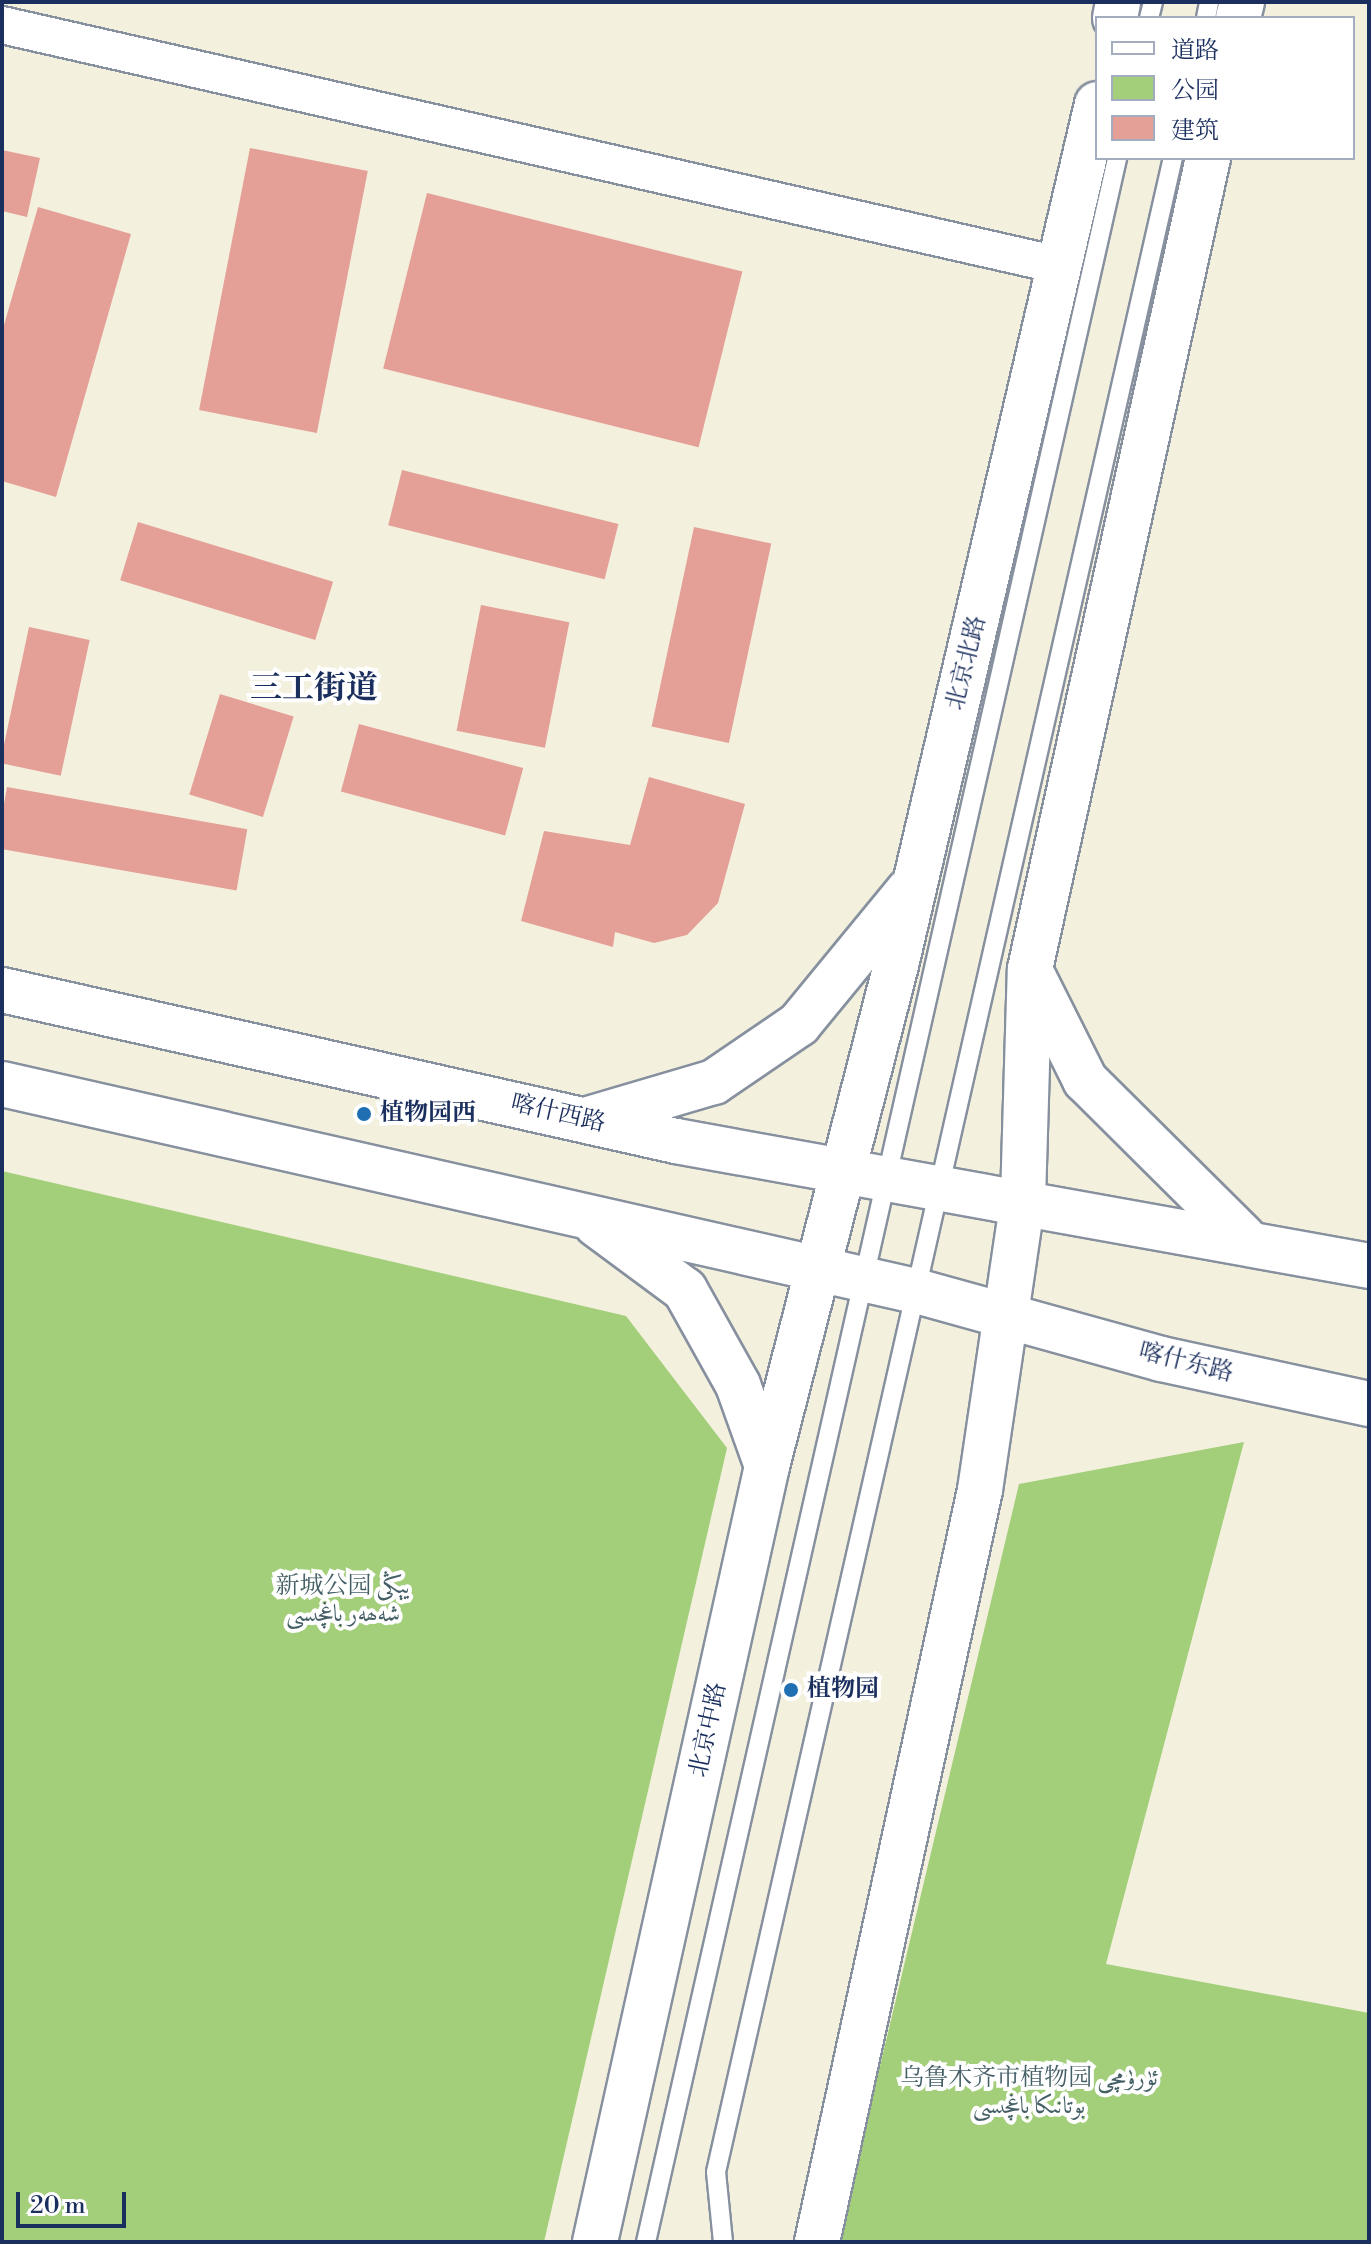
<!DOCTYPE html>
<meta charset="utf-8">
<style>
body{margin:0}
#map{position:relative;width:1371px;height:2244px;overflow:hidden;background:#f3f0de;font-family:"Libre Bodoni",Amiri,"Noto Serif SC",serif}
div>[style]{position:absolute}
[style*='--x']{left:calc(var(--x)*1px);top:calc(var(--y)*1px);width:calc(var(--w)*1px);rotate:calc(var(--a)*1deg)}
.green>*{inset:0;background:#a3ce7a}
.building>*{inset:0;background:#e49f97;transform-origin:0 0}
.roads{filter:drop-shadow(2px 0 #87909e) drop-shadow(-2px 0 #87909e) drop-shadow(0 2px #87909e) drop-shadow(0 -2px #87909e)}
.lane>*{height:18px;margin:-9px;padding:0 9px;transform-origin:9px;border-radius:9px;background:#fff}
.street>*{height:36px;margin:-18px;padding:0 18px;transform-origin:18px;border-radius:18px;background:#fff}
.primary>*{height:44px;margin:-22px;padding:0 22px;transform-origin:22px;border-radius:22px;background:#fff}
.dots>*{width:22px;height:22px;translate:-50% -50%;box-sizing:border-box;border:4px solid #fff;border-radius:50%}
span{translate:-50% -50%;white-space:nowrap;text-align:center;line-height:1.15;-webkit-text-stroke:8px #fff;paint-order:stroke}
.street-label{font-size:24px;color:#1b2f5e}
.poi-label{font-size:24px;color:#1b2f5e;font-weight:700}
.left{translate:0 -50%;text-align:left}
.park-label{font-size:24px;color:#445f66}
.district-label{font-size:32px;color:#1b2f5e;font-weight:700}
.frame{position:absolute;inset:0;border:4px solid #1b2f5e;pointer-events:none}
.legend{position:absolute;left:1095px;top:16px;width:260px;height:144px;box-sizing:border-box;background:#fff;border:2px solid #a4acbf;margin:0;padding:10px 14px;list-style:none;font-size:24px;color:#1b2f5e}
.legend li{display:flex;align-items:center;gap:16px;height:40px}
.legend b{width:40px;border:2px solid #a4acbf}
.scale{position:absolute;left:16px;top:2192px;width:110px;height:36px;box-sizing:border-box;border:4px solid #1b2f5e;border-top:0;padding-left:10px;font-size:24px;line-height:28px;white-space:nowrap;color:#1b2f5e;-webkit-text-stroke:6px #fff;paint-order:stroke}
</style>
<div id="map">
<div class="green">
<i style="clip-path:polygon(2px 1171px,626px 1316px,727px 1448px,544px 2242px,2px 2242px)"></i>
<i style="clip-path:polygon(1244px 1442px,1106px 1964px,1369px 2013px,1369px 2242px,838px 2242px,1019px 1484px)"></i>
</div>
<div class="building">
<i style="left:250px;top:148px;width:120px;height:267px;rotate:11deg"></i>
<i style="clip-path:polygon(2px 150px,40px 158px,27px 217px,2px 211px)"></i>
<i style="left:427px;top:193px;width:325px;height:181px;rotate:14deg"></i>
<i style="clip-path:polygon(38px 207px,131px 234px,56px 497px,2px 481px,2px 332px)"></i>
<i style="left:402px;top:470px;width:223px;height:57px;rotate:14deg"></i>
<i style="left:138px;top:522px;width:204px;height:61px;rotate:17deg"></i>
<i style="left:694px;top:527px;width:79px;height:204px;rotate:12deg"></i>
<i style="left:481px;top:605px;width:90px;height:128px;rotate:11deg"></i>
<i style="left:29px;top:627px;width:62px;height:139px;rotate:12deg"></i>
<i style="left:220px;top:694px;width:77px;height:105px;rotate:17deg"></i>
<i style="left:359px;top:724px;width:170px;height:70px;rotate:15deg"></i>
<i style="clip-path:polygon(649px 777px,745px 804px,718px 903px,687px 935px,654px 943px,615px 932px,613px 947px,521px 921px,544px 831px,630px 845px)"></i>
<i style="left:7px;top:787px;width:244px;height:62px;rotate:10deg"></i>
</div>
<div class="roads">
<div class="lane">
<i style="--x:1149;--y:18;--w:16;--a:-76"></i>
<i style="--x:1206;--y:18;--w:16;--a:-79"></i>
<i style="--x:646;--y:2242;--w:2137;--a:-77.26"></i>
<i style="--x:723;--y:2242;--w:70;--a:-95.7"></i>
<i style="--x:716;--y:2172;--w:2065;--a:-77.22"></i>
</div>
<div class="street">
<i style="--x:2;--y:25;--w:1088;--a:12.8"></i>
</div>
<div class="primary">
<i style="--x:1115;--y:18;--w:16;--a:-79"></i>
<i style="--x:1238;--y:18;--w:16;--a:-76"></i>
<i style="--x:1032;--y:974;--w:119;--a:63.4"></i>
<i style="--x:1085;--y:1080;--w:223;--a:44.8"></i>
<i style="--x:2;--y:990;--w:691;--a:12.63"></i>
<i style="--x:676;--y:1141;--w:704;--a:10.22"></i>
<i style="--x:2;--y:1084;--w:941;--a:12.77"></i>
<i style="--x:920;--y:1292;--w:250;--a:15.5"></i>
<i style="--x:1161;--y:1359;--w:213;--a:12.2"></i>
<i style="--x:588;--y:1119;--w:131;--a:-16.4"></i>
<i style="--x:714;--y:1082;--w:103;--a:-34.3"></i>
<i style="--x:799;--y:1024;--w:173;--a:-50.6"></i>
<i style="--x:596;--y:1224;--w:111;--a:36.6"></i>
<i style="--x:685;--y:1290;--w:109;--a:60.8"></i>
<i style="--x:738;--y:1385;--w:86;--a:70.3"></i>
<i style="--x:595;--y:2242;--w:795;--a:-77.5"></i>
<i style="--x:767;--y:1466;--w:517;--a:-75.56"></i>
<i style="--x:896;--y:965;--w:884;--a:-76.86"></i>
<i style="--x:817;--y:2242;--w:769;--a:-77.77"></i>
<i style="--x:980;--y:1490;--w:293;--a:-81.6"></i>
<i style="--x:1023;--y:1200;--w:231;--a:-88.3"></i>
<i style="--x:1030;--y:969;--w:830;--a:-77.62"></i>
</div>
</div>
<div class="dots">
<i style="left:364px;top:1114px;background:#1f6fb2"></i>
<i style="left:791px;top:1690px;background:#1f6fb2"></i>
</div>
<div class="street-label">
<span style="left:967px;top:663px;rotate:-76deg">北京北路</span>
<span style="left:558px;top:1114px;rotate:13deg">喀什西路</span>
<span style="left:1186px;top:1363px;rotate:14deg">喀什东路</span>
<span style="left:709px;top:1730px;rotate:-78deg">北京中路</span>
</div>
<div class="poi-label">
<span class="left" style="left:380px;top:1114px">植物园西</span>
<span class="left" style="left:807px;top:1690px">植物园</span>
</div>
<div class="park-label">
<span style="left:343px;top:1601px">新城公园 يېڭى<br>شەھەر باغچىسى</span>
<span style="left:1029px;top:2093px">乌鲁木齐市植物园 ئۈرۈمچى<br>بوتانىكا باغچىسى</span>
</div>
<div class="district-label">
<span style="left:314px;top:688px">三工街道</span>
</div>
<div class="frame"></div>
<ul class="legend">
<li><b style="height:10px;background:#fff"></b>道路</li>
<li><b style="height:22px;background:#a3ce7a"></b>公园</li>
<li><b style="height:22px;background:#e49f97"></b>建筑</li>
</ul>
<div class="scale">20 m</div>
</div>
